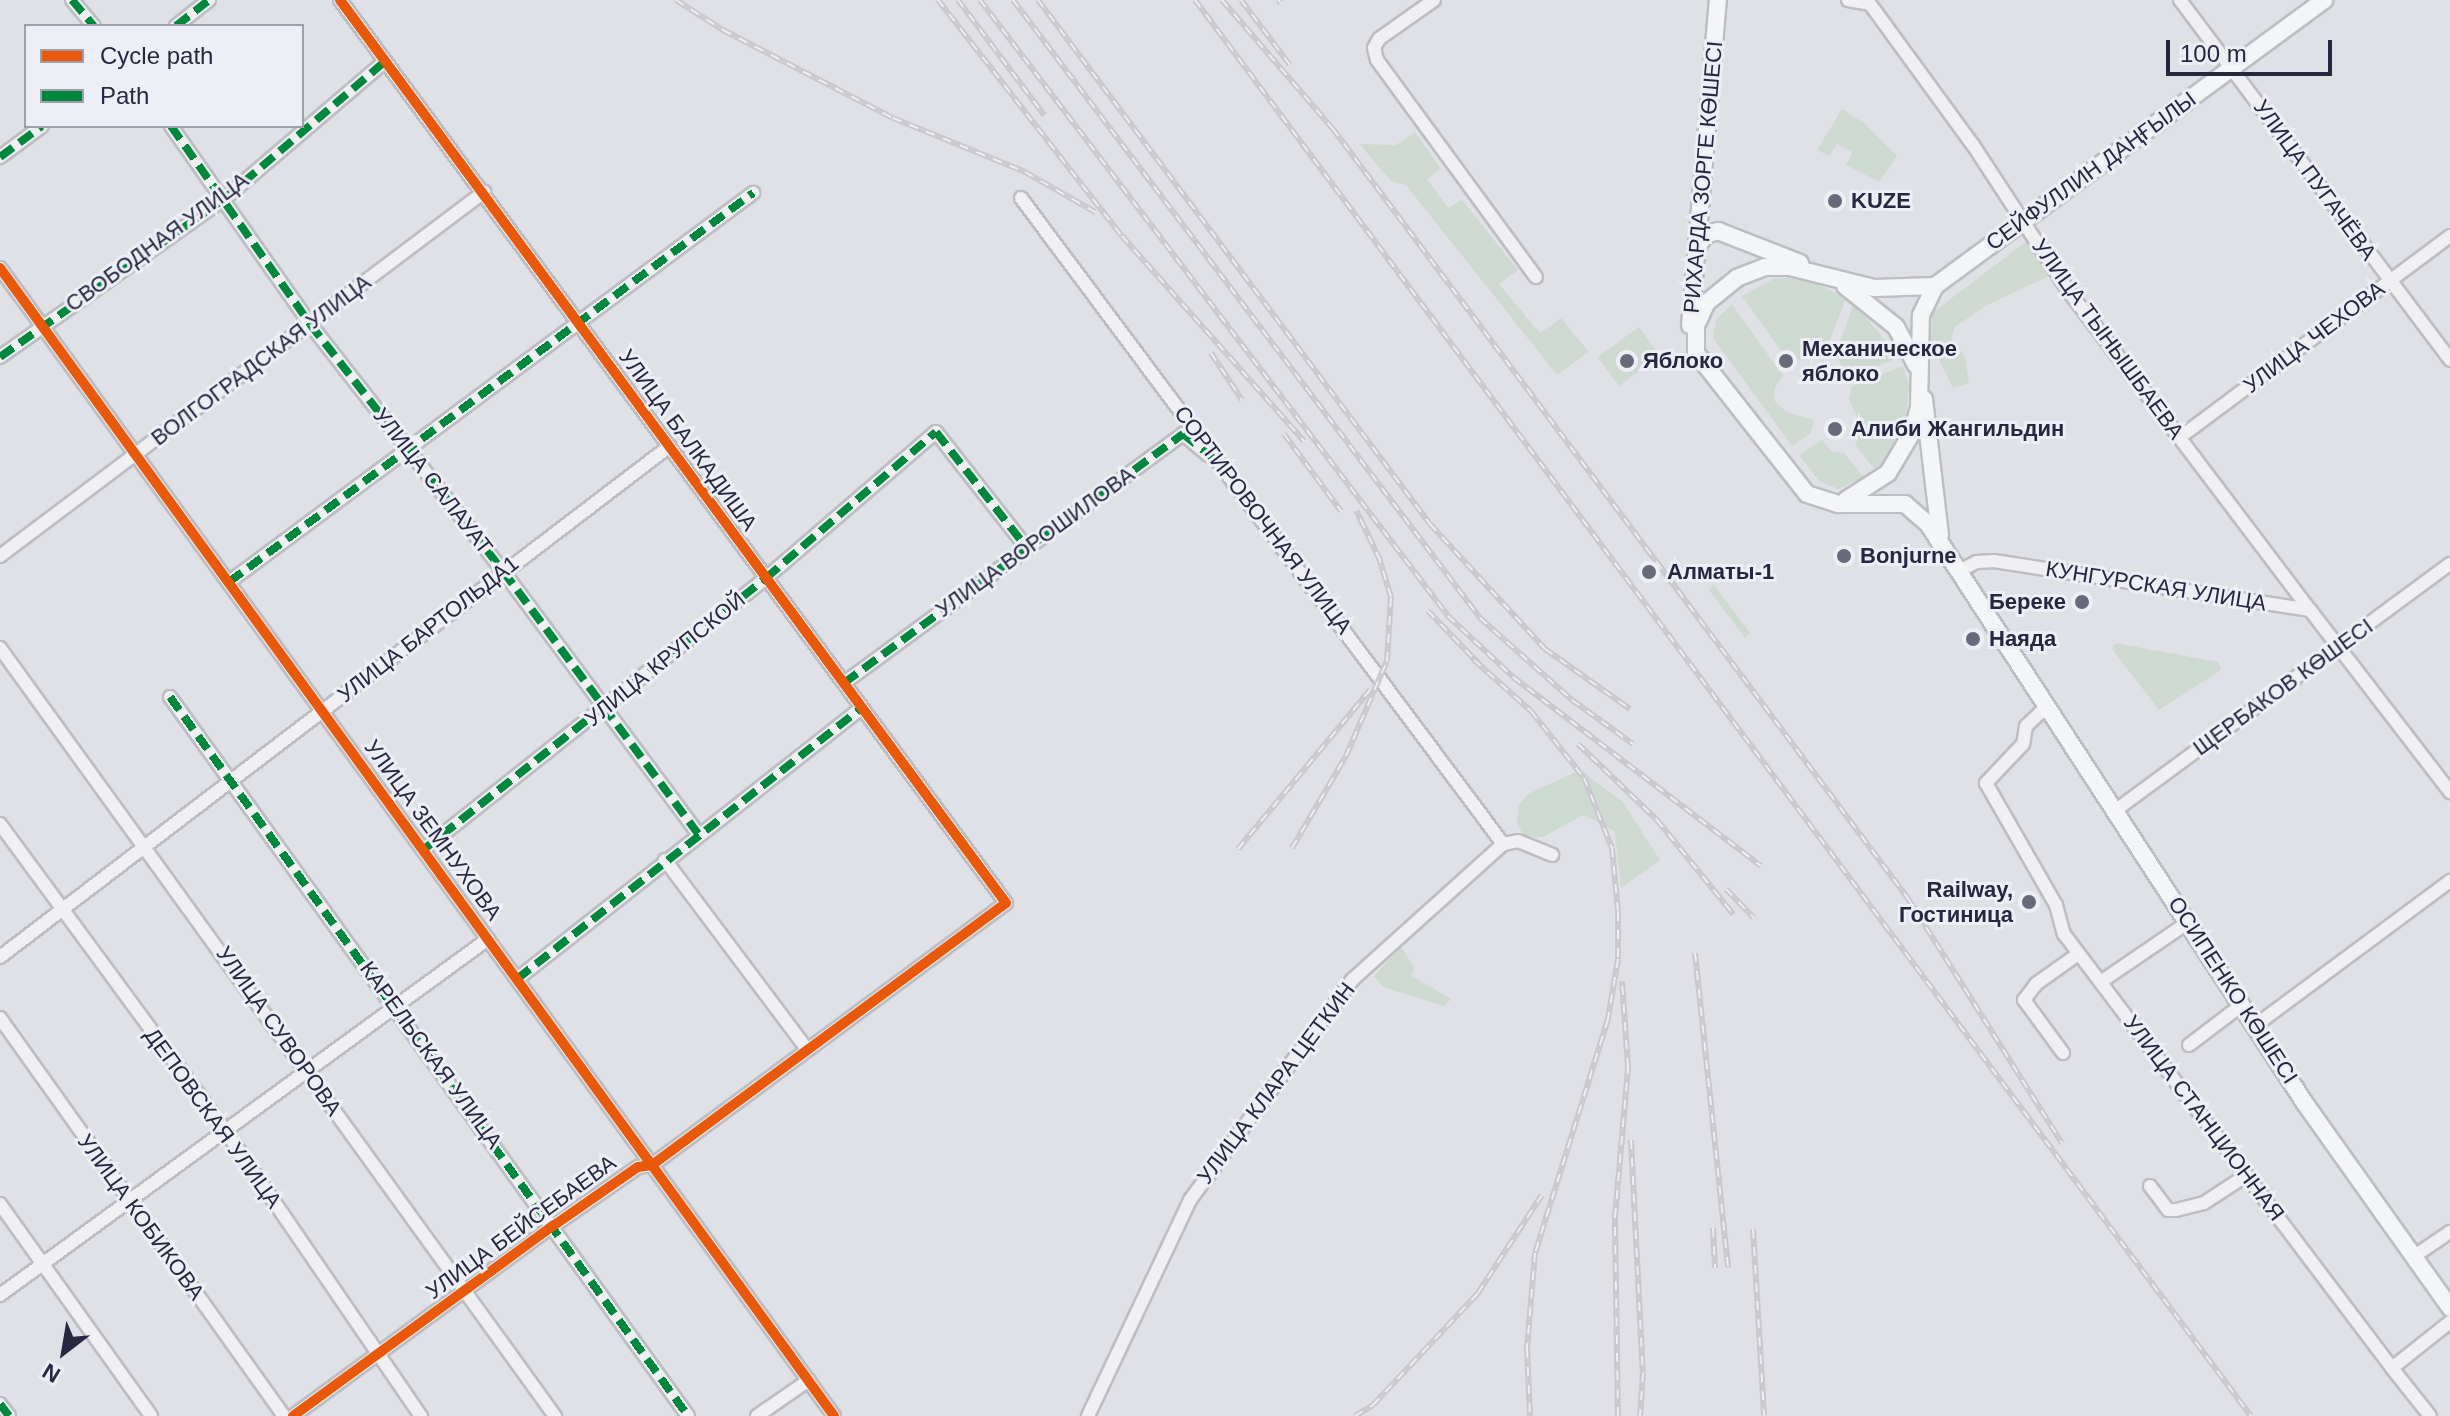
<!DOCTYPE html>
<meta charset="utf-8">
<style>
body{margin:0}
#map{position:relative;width:2450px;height:1416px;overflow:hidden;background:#e0e1e6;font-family:Arial,sans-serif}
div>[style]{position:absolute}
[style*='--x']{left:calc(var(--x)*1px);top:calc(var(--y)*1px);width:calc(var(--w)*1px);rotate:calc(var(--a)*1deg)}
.green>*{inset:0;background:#ced9d1;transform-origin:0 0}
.roads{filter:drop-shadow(2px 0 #bdbec3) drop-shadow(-2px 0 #bdbec3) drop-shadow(0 2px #bdbec3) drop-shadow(0 -2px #bdbec3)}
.minor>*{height:12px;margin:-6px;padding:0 6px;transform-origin:6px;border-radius:6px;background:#f0f0f2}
.major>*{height:16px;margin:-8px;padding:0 8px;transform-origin:8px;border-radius:8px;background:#f4f5f6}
.rail>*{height:6px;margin-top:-3px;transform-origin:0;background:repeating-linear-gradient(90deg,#edeef6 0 9px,#c9c9cd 0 18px);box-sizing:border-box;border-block:2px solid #c9c9cd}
.quiet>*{height:8px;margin-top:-4px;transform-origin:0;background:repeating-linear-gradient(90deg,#00873e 0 16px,transparent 0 24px)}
.cycleway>*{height:10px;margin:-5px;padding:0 5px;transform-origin:5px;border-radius:5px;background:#e8590c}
.dots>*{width:22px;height:22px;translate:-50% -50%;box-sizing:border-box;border:4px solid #edeef6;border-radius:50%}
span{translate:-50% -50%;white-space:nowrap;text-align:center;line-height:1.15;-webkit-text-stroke:6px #edeef6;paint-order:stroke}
.street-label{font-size:22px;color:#27283f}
.poi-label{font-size:22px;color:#27283f;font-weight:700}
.left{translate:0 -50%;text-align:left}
.right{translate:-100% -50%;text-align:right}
.legend{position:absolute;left:24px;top:24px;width:280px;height:104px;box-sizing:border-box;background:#edeef6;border:2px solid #9e9fad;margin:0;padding:10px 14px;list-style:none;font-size:24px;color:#27283f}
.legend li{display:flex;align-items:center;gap:16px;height:40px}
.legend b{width:40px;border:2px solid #9e9fad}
.north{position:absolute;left:24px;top:1312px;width:80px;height:80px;-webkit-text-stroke:6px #edeef6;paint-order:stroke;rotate:211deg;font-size:22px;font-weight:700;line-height:32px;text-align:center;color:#27283f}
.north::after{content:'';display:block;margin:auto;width:28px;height:36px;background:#27283f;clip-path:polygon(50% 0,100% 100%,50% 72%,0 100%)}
.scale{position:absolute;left:2166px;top:40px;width:166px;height:36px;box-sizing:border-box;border:4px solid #27283f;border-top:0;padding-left:10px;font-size:24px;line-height:28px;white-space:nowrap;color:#27283f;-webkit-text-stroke:6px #edeef6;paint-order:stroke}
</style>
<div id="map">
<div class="green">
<i style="clip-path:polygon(1842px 109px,1864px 123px,1897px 156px,1879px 182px,1846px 165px,1852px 152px,1837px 144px,1829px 156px,1817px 150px)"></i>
<i style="clip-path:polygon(1415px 132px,1441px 169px,1427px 179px,1448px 208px,1462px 200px,1518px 270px,1499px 284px,1540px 333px,1561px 318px,1589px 352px,1557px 375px,1406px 185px,1392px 182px,1359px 144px,1396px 145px)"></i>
<i style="clip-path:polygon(2027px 241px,2051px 275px,1987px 305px,1955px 327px,1951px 338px,1965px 357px,1969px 383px,1953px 388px,1931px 344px,1932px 313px)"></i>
<i style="clip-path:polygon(1786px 278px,1815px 283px,1846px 298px,1825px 353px,1807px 354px,1792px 366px,1742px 296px,1773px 279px)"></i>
<i style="clip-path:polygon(1854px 303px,1899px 357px,1850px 378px,1835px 355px)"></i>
<i style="clip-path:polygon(1732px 304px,1783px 376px,1775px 387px,1774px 400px,1786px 412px,1814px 420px,1811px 433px,1792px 446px,1713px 338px,1716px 320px)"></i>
<i style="left:1639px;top:327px;width:36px;height:51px;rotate:54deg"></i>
<i style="clip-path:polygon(1903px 366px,1909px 386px,1905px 428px,1890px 457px,1875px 470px,1855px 445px,1862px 429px,1849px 399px,1852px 386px)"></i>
<i style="clip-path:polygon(1822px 440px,1832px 452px,1844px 453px,1864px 477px,1838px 489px,1819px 481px,1799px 455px)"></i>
<i style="left:1714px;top:585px;width:60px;height:7px;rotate:53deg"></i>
<i style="clip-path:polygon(2115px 643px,2218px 662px,2221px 670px,2159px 710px,2112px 649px)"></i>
<i style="clip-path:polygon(1580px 770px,1622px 801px,1660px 860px,1621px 888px,1615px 832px,1602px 824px,1583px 815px,1543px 837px,1524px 838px,1517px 821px,1519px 805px,1528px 794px)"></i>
<i style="clip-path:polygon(1401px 947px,1414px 967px,1412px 976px,1451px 999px,1444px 1006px,1383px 987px,1374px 976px)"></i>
</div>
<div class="roads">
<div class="minor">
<i style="--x:72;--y:0;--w:34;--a:50"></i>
<i style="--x:1434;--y:0;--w:67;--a:144.7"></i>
<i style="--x:1379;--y:39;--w:10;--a:119"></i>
<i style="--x:1374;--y:48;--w:12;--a:76"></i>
<i style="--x:1377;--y:60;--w:269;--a:53.8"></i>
<i style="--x:1848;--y:0;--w:22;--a:10"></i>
<i style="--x:1870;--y:4;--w:175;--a:53.9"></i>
<i style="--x:1973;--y:145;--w:177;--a:56.8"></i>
<i style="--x:2070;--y:293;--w:398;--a:52.9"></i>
<i style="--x:2180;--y:0;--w:450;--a:53.1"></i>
<i style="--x:176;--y:26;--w:42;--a:-38.2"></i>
<i style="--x:171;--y:126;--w:242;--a:54.9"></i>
<i style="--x:310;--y:324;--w:313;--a:52"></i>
<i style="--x:503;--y:571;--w:327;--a:53.4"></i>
<i style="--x:0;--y:157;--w:52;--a:-36.4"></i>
<i style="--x:1021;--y:198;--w:806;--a:53.27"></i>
<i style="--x:0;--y:268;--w:1419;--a:54"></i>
<i style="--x:0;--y:357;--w:276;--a:-35.2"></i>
<i style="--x:225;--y:198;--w:209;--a:-40.5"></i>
<i style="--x:2179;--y:438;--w:338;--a:-36.7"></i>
<i style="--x:0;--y:556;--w:606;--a:-36.95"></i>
<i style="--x:1959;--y:571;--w:20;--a:-27"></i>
<i style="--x:1977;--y:562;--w:17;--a:-3"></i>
<i style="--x:1994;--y:561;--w:320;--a:8.8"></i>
<i style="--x:2310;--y:610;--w:230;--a:52.4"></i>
<i style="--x:229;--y:582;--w:653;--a:-36.59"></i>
<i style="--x:0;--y:648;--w:948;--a:54.15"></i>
<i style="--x:844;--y:683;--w:421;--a:-36.3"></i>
<i style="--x:1183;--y:434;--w:33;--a:40"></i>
<i style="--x:170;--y:697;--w:886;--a:54.23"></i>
<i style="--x:2047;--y:706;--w:29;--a:136"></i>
<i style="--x:2026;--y:726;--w:18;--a:99"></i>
<i style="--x:2023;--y:744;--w:54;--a:133.5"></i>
<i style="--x:1986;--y:783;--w:141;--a:60.2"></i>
<i style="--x:2056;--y:905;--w:30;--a:75"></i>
<i style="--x:2064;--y:934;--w:544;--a:52.92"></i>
<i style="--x:2116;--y:810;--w:415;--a:-36.4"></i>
<i style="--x:0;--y:824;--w:380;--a:53.7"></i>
<i style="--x:225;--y:1130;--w:347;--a:55.6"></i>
<i style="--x:423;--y:850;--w:438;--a:-38.4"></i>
<i style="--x:766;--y:578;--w:224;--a:-40.7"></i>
<i style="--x:936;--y:432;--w:147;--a:51.9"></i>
<i style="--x:665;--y:860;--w:236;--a:53.1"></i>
<i style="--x:0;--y:957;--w:838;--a:-37.34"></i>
<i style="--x:517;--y:979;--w:438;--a:-38.2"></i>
<i style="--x:2102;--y:981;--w:107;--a:-34.3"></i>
<i style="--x:0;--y:1018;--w:489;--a:54.5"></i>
<i style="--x:2256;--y:1025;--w:242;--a:-36.6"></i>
<i style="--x:2189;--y:1045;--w:68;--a:-37.2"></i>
<i style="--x:2063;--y:1053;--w:66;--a:-126.3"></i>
<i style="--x:2024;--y:1000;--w:20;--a:-53"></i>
<i style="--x:2036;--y:984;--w:52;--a:-35.5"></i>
<i style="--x:2150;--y:1186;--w:30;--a:53"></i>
<i style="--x:2168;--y:1210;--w:8;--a:0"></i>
<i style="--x:2176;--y:1210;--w:29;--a:-14"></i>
<i style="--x:2204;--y:1203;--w:51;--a:-33.1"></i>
<i style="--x:0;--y:1204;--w:260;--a:54.5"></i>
<i style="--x:2413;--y:1257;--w:45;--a:-34"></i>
<i style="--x:0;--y:1295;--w:604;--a:-36.11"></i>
<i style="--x:0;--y:1404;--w:15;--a:53"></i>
<i style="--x:293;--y:1416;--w:322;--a:-36.2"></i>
<i style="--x:553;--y:1226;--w:103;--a:-34.8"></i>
<i style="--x:638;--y:1167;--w:14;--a:-8"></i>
<i style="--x:652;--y:1165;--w:440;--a:-36.5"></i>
<i style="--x:1006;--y:903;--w:1122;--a:-126.41"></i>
<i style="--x:757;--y:1416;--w:63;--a:-34.7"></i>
<i style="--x:1088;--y:1416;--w:239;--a:-64.7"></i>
<i style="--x:1190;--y:1200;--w:273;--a:-53.6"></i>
<i style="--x:1352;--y:980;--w:203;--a:-42"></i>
<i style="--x:1503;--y:844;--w:15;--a:-11"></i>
<i style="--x:1518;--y:841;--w:37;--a:22"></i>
<i style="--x:2430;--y:1416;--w:61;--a:-128.4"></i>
<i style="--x:2392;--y:1368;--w:74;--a:-38.4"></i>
</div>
<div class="major">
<i style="--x:1696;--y:249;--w:17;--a:-57"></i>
<i style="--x:1705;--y:235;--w:14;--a:-17"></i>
<i style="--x:1718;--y:231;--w:88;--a:21.3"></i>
<i style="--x:1845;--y:286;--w:65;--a:38.8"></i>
<i style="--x:1896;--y:327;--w:43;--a:62.2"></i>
<i style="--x:1935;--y:286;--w:61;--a:178.1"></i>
<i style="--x:1874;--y:288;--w:87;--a:-166"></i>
<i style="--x:1790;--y:267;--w:25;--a:180"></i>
<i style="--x:1765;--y:267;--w:30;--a:159"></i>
<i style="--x:1737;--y:278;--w:38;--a:141"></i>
<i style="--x:1707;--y:302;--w:26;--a:115"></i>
<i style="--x:1696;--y:326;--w:27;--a:90"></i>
<i style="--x:1696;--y:353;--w:179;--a:51.8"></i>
<i style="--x:1807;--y:494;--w:33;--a:18"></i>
<i style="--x:1838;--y:504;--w:67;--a:0"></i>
<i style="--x:1905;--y:504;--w:30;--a:41"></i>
<i style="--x:1928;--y:524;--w:693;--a:56.95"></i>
<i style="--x:2306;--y:1105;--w:249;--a:54.6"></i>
<i style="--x:1690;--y:325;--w:326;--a:-85.1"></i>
<i style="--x:1924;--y:399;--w:137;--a:83.3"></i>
<i style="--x:1846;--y:500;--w:50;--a:-32.7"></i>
<i style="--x:1888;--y:473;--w:49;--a:-59.2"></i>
<i style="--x:1913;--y:431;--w:25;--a:-76"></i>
<i style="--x:1919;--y:407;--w:92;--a:-88.8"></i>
<i style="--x:1921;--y:315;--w:32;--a:-64"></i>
<i style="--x:1935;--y:286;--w:483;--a:-36.3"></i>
</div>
</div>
<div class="rail">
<i style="--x:676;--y:0;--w:56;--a:32.6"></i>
<i style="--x:723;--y:30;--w:191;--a:27.4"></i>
<i style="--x:893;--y:118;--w:143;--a:22.2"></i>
<i style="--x:1025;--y:172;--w:81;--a:29.7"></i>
<i style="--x:938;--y:0;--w:299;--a:52.1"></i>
<i style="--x:1122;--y:236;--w:274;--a:48.4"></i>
<i style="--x:958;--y:0;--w:144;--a:53.2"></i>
<i style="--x:980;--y:0;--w:774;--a:52.77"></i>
<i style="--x:1448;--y:616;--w:89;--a:43.2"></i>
<i style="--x:1513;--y:677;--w:312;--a:37.3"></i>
<i style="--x:1013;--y:0;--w:775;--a:52.92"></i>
<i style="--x:1480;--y:618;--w:123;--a:41.7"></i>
<i style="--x:1572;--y:700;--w:75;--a:35.8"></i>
<i style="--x:1038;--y:0;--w:654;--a:53.2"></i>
<i style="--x:1430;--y:524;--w:170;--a:47.4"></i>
<i style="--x:1545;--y:649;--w:104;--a:35.2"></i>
<i style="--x:1195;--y:0;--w:1766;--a:53.29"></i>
<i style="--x:1222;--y:0;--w:170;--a:49.3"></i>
<i style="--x:1333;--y:129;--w:959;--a:53.23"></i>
<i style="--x:1907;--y:897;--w:291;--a:57.8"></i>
<i style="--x:1241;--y:0;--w:81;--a:53"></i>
<i style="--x:1278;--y:0;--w:4;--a:45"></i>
<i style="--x:1211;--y:353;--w:56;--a:56.6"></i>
<i style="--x:1284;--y:434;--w:96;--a:53.5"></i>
<i style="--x:1428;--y:611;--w:79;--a:46"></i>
<i style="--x:1474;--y:660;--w:76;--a:41.8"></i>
<i style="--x:1531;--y:711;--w:85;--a:51.7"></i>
<i style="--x:1584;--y:778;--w:75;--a:68.2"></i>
<i style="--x:1612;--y:848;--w:64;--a:84.6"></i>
<i style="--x:1618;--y:912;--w:47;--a:90"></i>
<i style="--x:1618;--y:959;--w:61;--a:99.5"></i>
<i style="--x:1608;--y:1019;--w:245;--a:107.3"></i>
<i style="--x:1535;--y:1253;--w:96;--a:94.8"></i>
<i style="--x:1527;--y:1349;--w:67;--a:87.4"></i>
<i style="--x:1578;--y:744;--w:110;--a:43.9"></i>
<i style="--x:1657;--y:820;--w:121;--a:51"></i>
<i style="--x:1292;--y:848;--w:107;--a:-59.6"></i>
<i style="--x:1346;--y:756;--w:103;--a:-66.7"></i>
<i style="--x:1387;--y:661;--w:64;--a:-86.4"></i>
<i style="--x:1391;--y:597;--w:39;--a:-107"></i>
<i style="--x:1380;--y:560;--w:55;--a:-115.6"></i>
<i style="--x:1238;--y:849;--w:207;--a:-50.3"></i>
<i style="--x:1726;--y:889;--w:40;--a:46"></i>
<i style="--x:1695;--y:953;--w:316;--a:84"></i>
<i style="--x:1631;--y:1140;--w:233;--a:87.1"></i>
<i style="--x:1643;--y:1373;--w:43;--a:94"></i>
<i style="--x:1713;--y:1228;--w:40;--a:87.1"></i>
<i style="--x:1753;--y:1229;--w:187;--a:86.6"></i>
<i style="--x:1355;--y:1416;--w:21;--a:-31"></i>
<i style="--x:1373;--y:1405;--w:154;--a:-46.8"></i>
<i style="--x:1478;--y:1293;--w:117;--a:-56.9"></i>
<i style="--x:1618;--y:1416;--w:199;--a:-90.9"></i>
<i style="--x:1615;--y:1217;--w:151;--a:-85"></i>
<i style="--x:1628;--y:1067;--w:86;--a:-94"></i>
</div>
<div class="quiet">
<i style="--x:72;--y:0;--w:34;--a:50"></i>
<i style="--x:176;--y:26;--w:42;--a:-38.2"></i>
<i style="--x:171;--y:126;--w:242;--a:54.9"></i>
<i style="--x:310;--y:324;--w:313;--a:52"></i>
<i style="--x:503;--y:571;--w:327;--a:53.4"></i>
<i style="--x:0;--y:157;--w:52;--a:-36.4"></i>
<i style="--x:0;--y:357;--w:276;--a:-35.2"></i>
<i style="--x:225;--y:198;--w:209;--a:-40.5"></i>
<i style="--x:229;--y:582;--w:653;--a:-36.59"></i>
<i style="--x:844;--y:683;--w:421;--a:-36.3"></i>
<i style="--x:1183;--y:434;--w:54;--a:39"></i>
<i style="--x:170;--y:697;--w:886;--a:54.23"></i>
<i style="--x:423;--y:850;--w:438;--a:-38.4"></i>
<i style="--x:766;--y:578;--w:224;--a:-40.7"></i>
<i style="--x:936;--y:432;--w:147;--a:51.9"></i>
<i style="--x:517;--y:979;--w:438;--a:-38.2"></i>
<i style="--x:0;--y:1404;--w:15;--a:53"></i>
</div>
<div class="cycleway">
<i style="--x:0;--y:268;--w:1419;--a:54"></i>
<i style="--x:293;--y:1416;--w:322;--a:-36.2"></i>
<i style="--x:553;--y:1226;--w:103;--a:-34.8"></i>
<i style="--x:638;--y:1167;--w:14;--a:-8"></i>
<i style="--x:652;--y:1165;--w:440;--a:-36.5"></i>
<i style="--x:1006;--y:903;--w:1122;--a:-126.41"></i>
</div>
<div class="dots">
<i style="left:1835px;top:201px;background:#686979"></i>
<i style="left:1627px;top:361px;background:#686979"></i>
<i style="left:1786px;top:361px;background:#686979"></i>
<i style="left:1835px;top:429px;background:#686979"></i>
<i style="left:1844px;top:556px;background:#686979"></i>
<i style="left:1649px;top:572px;background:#686979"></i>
<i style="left:2082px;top:602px;background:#686979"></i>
<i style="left:1973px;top:639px;background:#686979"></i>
<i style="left:2029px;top:902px;background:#686979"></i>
</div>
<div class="street-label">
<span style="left:2091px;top:171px;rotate:-36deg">СЕЙФУЛЛИН ДАҢҒЫЛЫ</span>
<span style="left:1703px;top:177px;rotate:-85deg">РИХАРДА ЗОРГЕ КӨШЕСІ</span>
<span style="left:2315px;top:180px;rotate:54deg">УЛИЦА ПУГАЧЁВА</span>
<span style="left:157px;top:242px;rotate:-36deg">СВОБОДНАЯ УЛИЦА</span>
<span style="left:2314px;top:337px;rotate:-37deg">УЛИЦА ЧЕХОВА</span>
<span style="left:2108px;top:339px;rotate:54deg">УЛИЦА ТЫНЫШБАЕВА</span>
<span style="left:261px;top:360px;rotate:-37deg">ВОЛГОГРАДСКАЯ УЛИЦА</span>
<span style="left:688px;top:440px;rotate:54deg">УЛИЦА БАЛКАДИША</span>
<span style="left:433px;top:481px;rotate:52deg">УЛИЦА САЛАУАТ</span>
<span style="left:1263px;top:520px;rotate:53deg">СОРТИРОВОЧНАЯ УЛИЦА</span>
<span style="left:1035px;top:542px;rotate:-36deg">УЛИЦА ВОРОШИЛОВА</span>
<span style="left:2156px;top:586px;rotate:9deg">КУНГУРСКАЯ УЛИЦА</span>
<span style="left:428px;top:629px;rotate:-38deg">УЛИЦА БАРТОЛЬДА1</span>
<span style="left:665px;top:659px;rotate:-39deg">УЛИЦА КРУПСКОЙ</span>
<span style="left:2283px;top:687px;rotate:-36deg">ЩЕРБАКОВ КӨШЕСІ</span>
<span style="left:433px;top:830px;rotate:54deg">УЛИЦА ЗЕМНУХОВА</span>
<span style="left:2233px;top:990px;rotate:57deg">ОСИПЕНКО КӨШЕСІ</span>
<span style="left:279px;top:1031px;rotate:55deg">УЛИЦА СУВОРОВА</span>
<span style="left:431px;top:1055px;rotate:54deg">КАРЕЛЬСКАЯ УЛИЦА</span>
<span style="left:1276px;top:1083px;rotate:-53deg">УЛИЦА КЛАРА ЦЕТКИН</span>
<span style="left:213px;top:1118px;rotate:54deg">ДЕПОВСКАЯ УЛИЦА</span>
<span style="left:2204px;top:1118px;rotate:53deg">УЛИЦА СТАНЦИОННАЯ</span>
<span style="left:141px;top:1217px;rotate:54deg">УЛИЦА КОБИКОВА</span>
<span style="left:521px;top:1227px;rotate:-36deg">УЛИЦА БЕЙСЕБАЕВА</span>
</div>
<div class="poi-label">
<span class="left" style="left:1851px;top:201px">KUZE</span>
<span class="left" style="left:1802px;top:361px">Механическое<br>яблоко</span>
<span class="left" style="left:1643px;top:361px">Яблоко</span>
<span class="left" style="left:1851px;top:429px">Алиби Жангильдин</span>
<span class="left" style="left:1860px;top:556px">Bonjurne</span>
<span class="left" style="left:1667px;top:572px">Алматы-1</span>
<span class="right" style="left:2066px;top:602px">Береке</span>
<span class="left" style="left:1989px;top:639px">Наяда</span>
<span class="right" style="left:2013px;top:902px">Railway,<br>Гостиница</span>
</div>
<ul class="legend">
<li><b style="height:10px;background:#e8590c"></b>Cycle path</li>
<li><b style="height:10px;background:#00873e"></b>Path</li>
</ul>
<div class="north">N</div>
<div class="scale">100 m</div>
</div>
